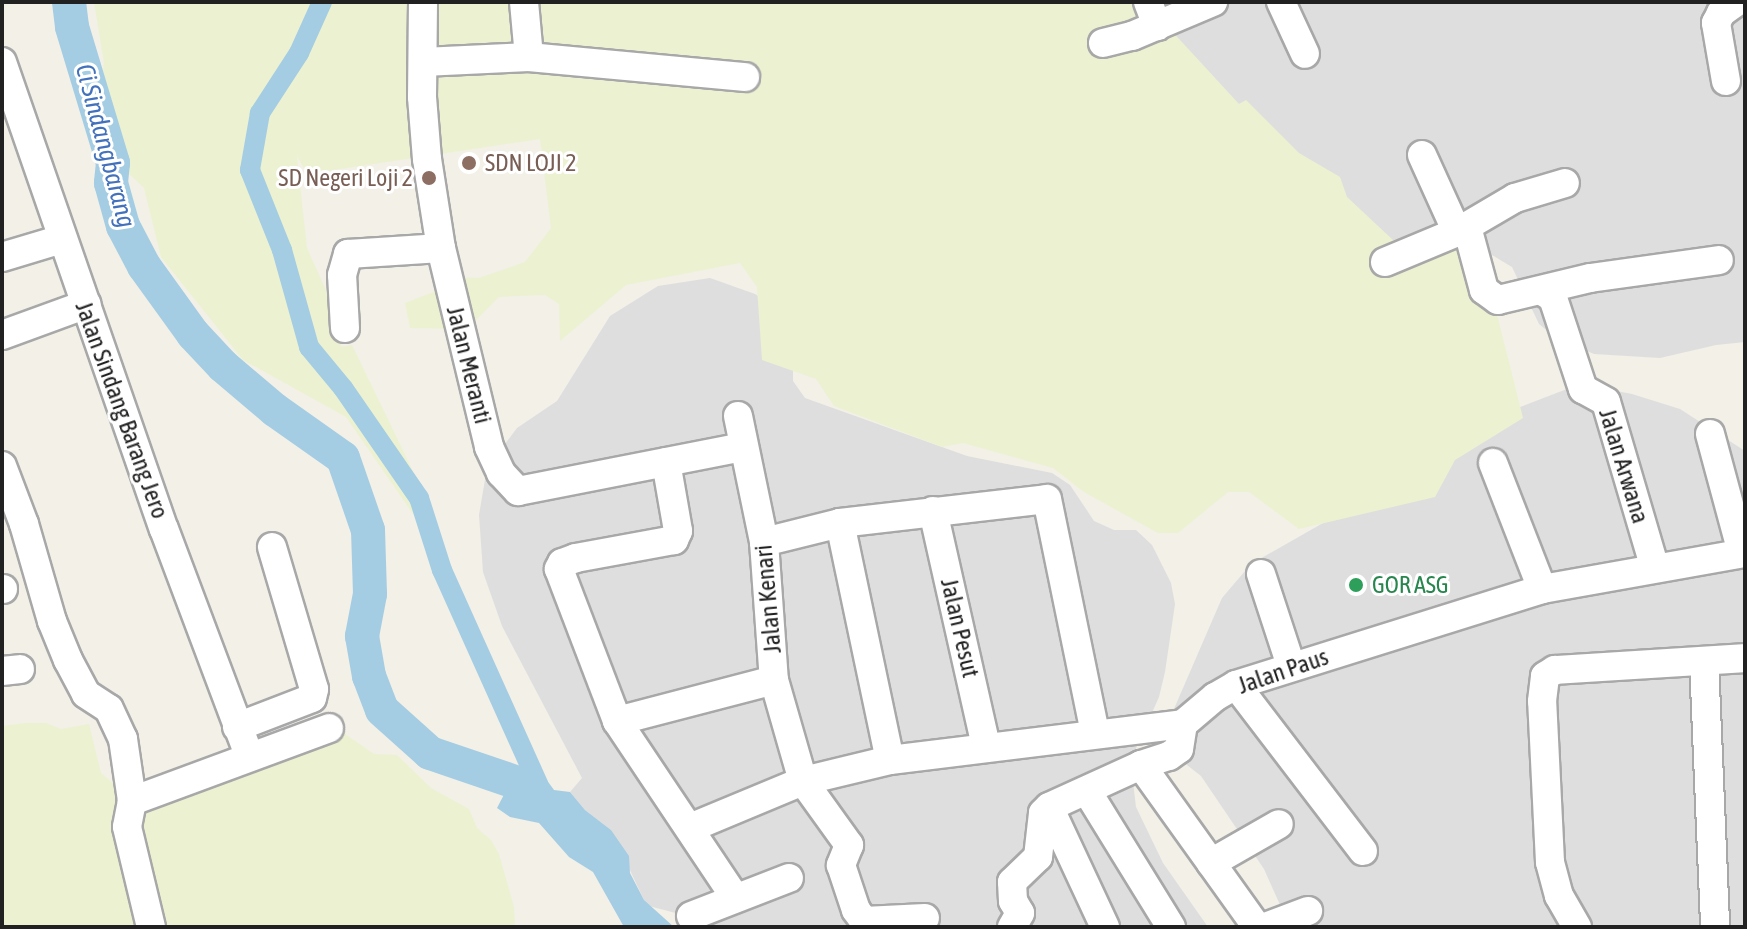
<!DOCTYPE html>
<style>
body{margin:0}
#map{position:relative;width:1747px;height:929px;overflow:hidden;background:#f2f0e7;font-family:"Asap Condensed",sans-serif}
div>[style]{position:absolute}
[style*='--x']{left:calc(var(--x)*1px);top:calc(var(--y)*1px);width:calc(var(--w)*1px);rotate:calc(var(--a)*1deg)}
.residential>*{inset:0;background:#dfdede}
.farmland>*{inset:0;background:#ecf2d1}
.water>*{inset:0;background:#a4cde3}
.canal>*{height:20px;margin:-10px;padding:0 10px;transform-origin:10px;border-radius:10px;background:#a4cde3}
.river>*{height:34px;margin:-17px;padding:0 17px;transform-origin:17px;border-radius:17px;background:#a4cde3}
.roads{filter:drop-shadow(2px 0 #a8a8a8) drop-shadow(-2px 0 #a8a8a8) drop-shadow(0 2px #a8a8a8) drop-shadow(0 -2px #a8a8a8)}
.minor>*{height:28px;margin:-14px;padding:0 14px;transform-origin:14px;border-radius:14px;background:#fff}
.dots>*{width:22px;height:22px;translate:-50% -50%;box-sizing:border-box;border:4px solid #fff;border-radius:50%}
span{translate:-50% -50%;white-space:nowrap;text-align:center;line-height:1.15;-webkit-text-stroke:6px #fff;paint-order:stroke}
.education-label{font-size:24px;color:#785e54}
.left{translate:0 -50%;text-align:left}
.right{translate:-100% -50%;text-align:right}
.street-label{font-size:24px;color:#212121}
.leisure-label{font-size:24px;color:#27864d}
.water-label{font-size:26px;color:#4371bb;font-style:italic}
.frame{position:absolute;inset:0;border:4px solid #212121;pointer-events:none}
</style>
<div id="map">
<div class="residential">
<i style="clip-path:polygon(1091px 2px,1745px 2px,1745px 342px,1716px 345px,1660px 358px,1594px 354px,1555px 337px,1539px 324px,1512px 267px,1477px 246px,1390px 261px)"></i>
<i style="clip-path:polygon(710px 278px,755px 294px,788px 316px,793px 335px,793px 381px,805px 398px,967px 456px,1052px 473px,1070px 485px,1094px 521px,1114px 530px,1136px 530px,1152px 545px,1171px 583px,1175px 604px,1165px 672px,1159px 697px,1133px 755px,1133px 782px,1136px 807px,1163px 863px,1208px 927px,708px 927px,687px 916px,649px 906px,644px 900px,611px 830px,585px 810px,570px 792px,582px 778px,502px 626px,483px 572px,479px 515px,487px 468px,517px 428px,557px 401px,610px 316px,658px 286px)"></i>
<i style="clip-path:polygon(1580px 384px,1632px 394px,1680px 409px,1745px 451px,1745px 927px,1281px 927px,1281px 907px,1264px 869px,1201px 776px,1173px 754px,1167px 725px,1222px 598px,1251px 564px,1453px 449px,1510px 411px)"></i>
</div>
<div class="farmland">
<i style="clip-path:polygon(94px 2px,1145px 2px,1239px 104px,1246px 100px,1299px 153px,1340px 177px,1347px 197px,1393px 240px,1476px 231px,1523px 418px,1455px 460px,1435px 497px,1299px 529px,1249px 492px,1228px 492px,1178px 533px,1158px 533px,1084px 492px,1053px 468px,963px 443px,942px 447px,834px 406px,816px 379px,762px 360px,757px 287px,740px 263px,626px 285px,560px 341px,559px 304px,545px 295px,499px 297px,467px 329px,410px 328px,405px 303px,436px 291px,453px 277px,479px 278px,525px 262px,551px 228px,540px 139px,307px 174px,297px 156px,307px 248px,337px 315px,341px 347px,352px 345px,427px 500px,413px 514px,346px 417px,243px 360px,161px 257px,144px 188px,110px 156px,100px 91px,104px 63px)"></i>
<i style="clip-path:polygon(25px 723px,46px 723px,61px 729px,89px 724px,101px 773px,128px 796px,185px 795px,207px 789px,276px 759px,276px 755px,345px 734px,374px 754px,397px 755px,431px 788px,469px 809px,477px 828px,491px 840px,499px 854px,514px 907px,515px 927px,2px 927px,2px 726px)"></i>
</div>
<div class="water">
<i style="clip-path:polygon(528px 761px,535px 764px,554px 790px,570px 792px,585px 810px,611px 830px,629px 856px,630px 873px,644px 900px,674px 927px,624px 927px,593px 872px,569px 857px,539px 823px,510px 817px,497px 808px,521px 762px)"></i>
</div>
<div class="canal">
<i style="--x:322;--y:2;--w:56;--a:114.3"></i>
<i style="--x:299;--y:53;--w:72;--a:123"></i>
<i style="--x:260;--y:113;--w:58;--a:100"></i>
<i style="--x:250;--y:170;--w:86;--a:68.2"></i>
<i style="--x:282;--y:250;--w:101;--a:74.4"></i>
<i style="--x:309;--y:347;--w:53;--a:50.3"></i>
<i style="--x:343;--y:388;--w:134;--a:55.4"></i>
<i style="--x:419;--y:498;--w:76;--a:72.3"></i>
<i style="--x:442;--y:570;--w:235;--a:65.8"></i>
</div>
<div class="river">
<i style="--x:69;--y:2;--w:25;--a:83"></i>
<i style="--x:72;--y:27;--w:142;--a:73.2"></i>
<i style="--x:113;--y:163;--w:20;--a:96"></i>
<i style="--x:111;--y:183;--w:45;--a:74.4"></i>
<i style="--x:123;--y:226;--w:45;--a:62.3"></i>
<i style="--x:144;--y:266;--w:84;--a:54.2"></i>
<i style="--x:193;--y:334;--w:44;--a:46.8"></i>
<i style="--x:223;--y:366;--w:68;--a:40.2"></i>
<i style="--x:275;--y:410;--w:83;--a:35.2"></i>
<i style="--x:343;--y:458;--w:76;--a:70.9"></i>
<i style="--x:368;--y:530;--w:64;--a:88.2"></i>
<i style="--x:370;--y:594;--w:43;--a:100.8"></i>
<i style="--x:362;--y:636;--w:41;--a:80.1"></i>
<i style="--x:369;--y:676;--w:36;--a:69"></i>
<i style="--x:382;--y:710;--w:64;--a:41.9"></i>
<i style="--x:430;--y:753;--w:93;--a:18.8"></i>
<i style="--x:518;--y:783;--w:39;--a:40"></i>
</div>
<div class="roads">
<div class="minor">
<i style="--x:423;--y:2;--w:95;--a:90.6"></i>
<i style="--x:422;--y:97;--w:62;--a:85.4"></i>
<i style="--x:427;--y:159;--w:90;--a:81.1"></i>
<i style="--x:441;--y:248;--w:205;--a:76.4"></i>
<i style="--x:489;--y:447;--w:29;--a:65"></i>
<i style="--x:501;--y:473;--w:25;--a:47"></i>
<i style="--x:518;--y:491;--w:229;--a:-11.1"></i>
<i style="--x:524;--y:2;--w:55;--a:84.8"></i>
<i style="--x:1148;--y:2;--w:26;--a:69"></i>
<i style="--x:1281;--y:2;--w:57;--a:65.2"></i>
<i style="--x:1103;--y:43;--w:30;--a:-14"></i>
<i style="--x:1132;--y:36;--w:88;--a:-22.8"></i>
<i style="--x:2;--y:62;--w:494;--a:70.9"></i>
<i style="--x:164;--y:529;--w:241;--a:69.4"></i>
<i style="--x:423;--y:62;--w:106;--a:-2.7"></i>
<i style="--x:529;--y:57;--w:217;--a:5.3"></i>
<i style="--x:1726;--y:81;--w:59;--a:-99.8"></i>
<i style="--x:1716;--y:23;--w:11;--a:-63"></i>
<i style="--x:1721;--y:13;--w:19;--a:-36"></i>
<i style="--x:1422;--y:155;--w:85;--a:65.6"></i>
<i style="--x:1467;--y:227;--w:65;--a:74.9"></i>
<i style="--x:1484;--y:290;--w:17;--a:36"></i>
<i style="--x:1498;--y:300;--w:95;--a:-13.4"></i>
<i style="--x:1590;--y:278;--w:130;--a:-7.9"></i>
<i style="--x:2;--y:257;--w:63;--a:-16.7"></i>
<i style="--x:1385;--y:262;--w:78;--a:-22.6"></i>
<i style="--x:1457;--y:232;--w:67;--a:-30.4"></i>
<i style="--x:1515;--y:198;--w:52;--a:-16.7"></i>
<i style="--x:1542;--y:291;--w:13;--a:32"></i>
<i style="--x:1553;--y:298;--w:96;--a:71.8"></i>
<i style="--x:1583;--y:389;--w:26;--a:29"></i>
<i style="--x:1606;--y:402;--w:173;--a:73.6"></i>
<i style="--x:345;--y:328;--w:53;--a:-93.2"></i>
<i style="--x:342;--y:275;--w:22;--a:-74"></i>
<i style="--x:348;--y:254;--w:93;--a:-3.7"></i>
<i style="--x:2;--y:335;--w:90;--a:-20"></i>
<i style="--x:738;--y:416;--w:129;--a:78.3"></i>
<i style="--x:764;--y:542;--w:138;--a:85.9"></i>
<i style="--x:774;--y:680;--w:105;--a:74"></i>
<i style="--x:803;--y:781;--w:79;--a:54.3"></i>
<i style="--x:849;--y:845;--w:22;--a:112"></i>
<i style="--x:841;--y:865;--w:47;--a:71.6"></i>
<i style="--x:856;--y:910;--w:14;--a:54"></i>
<i style="--x:864;--y:921;--w:61;--a:-2.8"></i>
<i style="--x:1710;--y:434;--w:123;--a:74.9"></i>
<i style="--x:666;--y:462;--w:70;--a:80.1"></i>
<i style="--x:678;--y:531;--w:10;--a:114"></i>
<i style="--x:674;--y:540;--w:100;--a:169.6"></i>
<i style="--x:576;--y:558;--w:15;--a:160"></i>
<i style="--x:562;--y:563;--w:7;--a:117"></i>
<i style="--x:559;--y:569;--w:163;--a:69.1"></i>
<i style="--x:617;--y:721;--w:212;--a:56.2"></i>
<i style="--x:1493;--y:463;--w:135;--a:68.7"></i>
<i style="--x:2;--y:466;--w:62;--a:69.2"></i>
<i style="--x:24;--y:524;--w:101;--a:73.9"></i>
<i style="--x:52;--y:621;--w:42;--a:67.7"></i>
<i style="--x:68;--y:660;--w:38;--a:62"></i>
<i style="--x:86;--y:694;--w:27;--a:33"></i>
<i style="--x:109;--y:709;--w:33;--a:65"></i>
<i style="--x:123;--y:739;--w:63;--a:81.7"></i>
<i style="--x:132;--y:801;--w:26;--a:101"></i>
<i style="--x:127;--y:827;--w:103;--a:76.5"></i>
<i style="--x:933;--y:511;--w:241;--a:77.3"></i>
<i style="--x:840;--y:523;--w:242;--a:78.1"></i>
<i style="--x:764;--y:542;--w:78;--a:-14"></i>
<i style="--x:840;--y:523;--w:208;--a:-6.6"></i>
<i style="--x:1047;--y:499;--w:238;--a:78.4"></i>
<i style="--x:1261;--y:574;--w:97;--a:71.9"></i>
<i style="--x:2;--y:589;--w:1;--a:0"></i>
<i style="--x:1704;--y:661;--w:266;--a:87.6"></i>
<i style="--x:2;--y:671;--w:18;--a:-6"></i>
<i style="--x:1236;--y:685;--w:209;--a:52.6"></i>
<i style="--x:617;--y:721;--w:162;--a:-14.6"></i>
<i style="--x:237;--y:727;--w:80;--a:-21.1"></i>
<i style="--x:312;--y:698;--w:9;--a:-77"></i>
<i style="--x:314;--y:689;--w:148;--a:-106.5"></i>
<i style="--x:1141;--y:765;--w:199;--a:54.4"></i>
<i style="--x:1087;--y:791;--w:160;--a:58.3"></i>
<i style="--x:132;--y:801;--w:210;--a:-20.3"></i>
<i style="--x:690;--y:828;--w:122;--a:-22.6"></i>
<i style="--x:803;--y:781;--w:89;--a:-13.6"></i>
<i style="--x:890;--y:760;--w:295;--a:-7"></i>
<i style="--x:1183;--y:724;--w:42;--a:-40.2"></i>
<i style="--x:1215;--y:697;--w:24;--a:-30"></i>
<i style="--x:1236;--y:685;--w:321;--a:-17.4"></i>
<i style="--x:1542;--y:589;--w:206;--a:-10.1"></i>
<i style="--x:1211;--y:863;--w:78;--a:-29.8"></i>
<i style="--x:691;--y:916;--w:105;--a:-21.2"></i>
<i style="--x:1012;--y:927;--w:16;--a:-60"></i>
<i style="--x:1020;--y:913;--w:14;--a:-120"></i>
<i style="--x:1013;--y:901;--w:19;--a:-93"></i>
<i style="--x:1012;--y:882;--w:36;--a:-44"></i>
<i style="--x:1038;--y:857;--w:44;--a:-83.5"></i>
<i style="--x:1043;--y:813;--w:8;--a:-45"></i>
<i style="--x:1105;--y:927;--w:132;--a:-115"></i>
<i style="--x:1049;--y:807;--w:101;--a:-24.5"></i>
<i style="--x:1141;--y:765;--w:29;--a:-18"></i>
<i style="--x:1169;--y:756;--w:12;--a:-35"></i>
<i style="--x:1179;--y:749;--w:25;--a:-81"></i>
<i style="--x:1265;--y:927;--w:46;--a:-20.4"></i>
<i style="--x:1577;--y:927;--w:36;--a:-120"></i>
<i style="--x:1559;--y:896;--w:35;--a:-105"></i>
<i style="--x:1550;--y:862;--w:161;--a:-92.8"></i>
<i style="--x:1542;--y:701;--w:25;--a:-83"></i>
<i style="--x:1545;--y:676;--w:12;--a:-31"></i>
<i style="--x:1555;--y:670;--w:190;--a:-3.6"></i>
</div>
</div>
<div class="dots">
<i style="left:469px;top:163px;background:#8d6e63"></i>
<i style="left:429px;top:178px;background:#8d6e63"></i>
<i style="left:1356px;top:585px;background:#2e9e5b"></i>
</div>
<div class="education-label">
<span class="left" style="left:485px;top:163px">SDN LOJI 2</span>
<span class="right" style="left:413px;top:178px">SD Negeri Loji 2</span>
</div>
<div class="street-label">
<span style="left:469px;top:365px;rotate:76deg">Jalan Meranti</span>
<span style="left:122px;top:410px;rotate:70deg">Jalan Sindang Barang Jero</span>
<span style="left:1624px;top:466px;rotate:73deg">Jalan Arwana</span>
<span style="left:768px;top:599px;rotate:-95deg">Jalan Kenari</span>
<span style="left:960px;top:628px;rotate:77deg">Jalan Pesut</span>
<span style="left:1283px;top:671px;rotate:-19deg">Jalan Paus</span>
</div>
<div class="leisure-label">
<span class="left" style="left:1372px;top:585px">GOR ASG</span>
</div>
<div class="water-label">
<span style="left:105px;top:146px;rotate:75deg">Ci Sindangbarang</span>
</div>
<div class="frame"></div>
</div>
